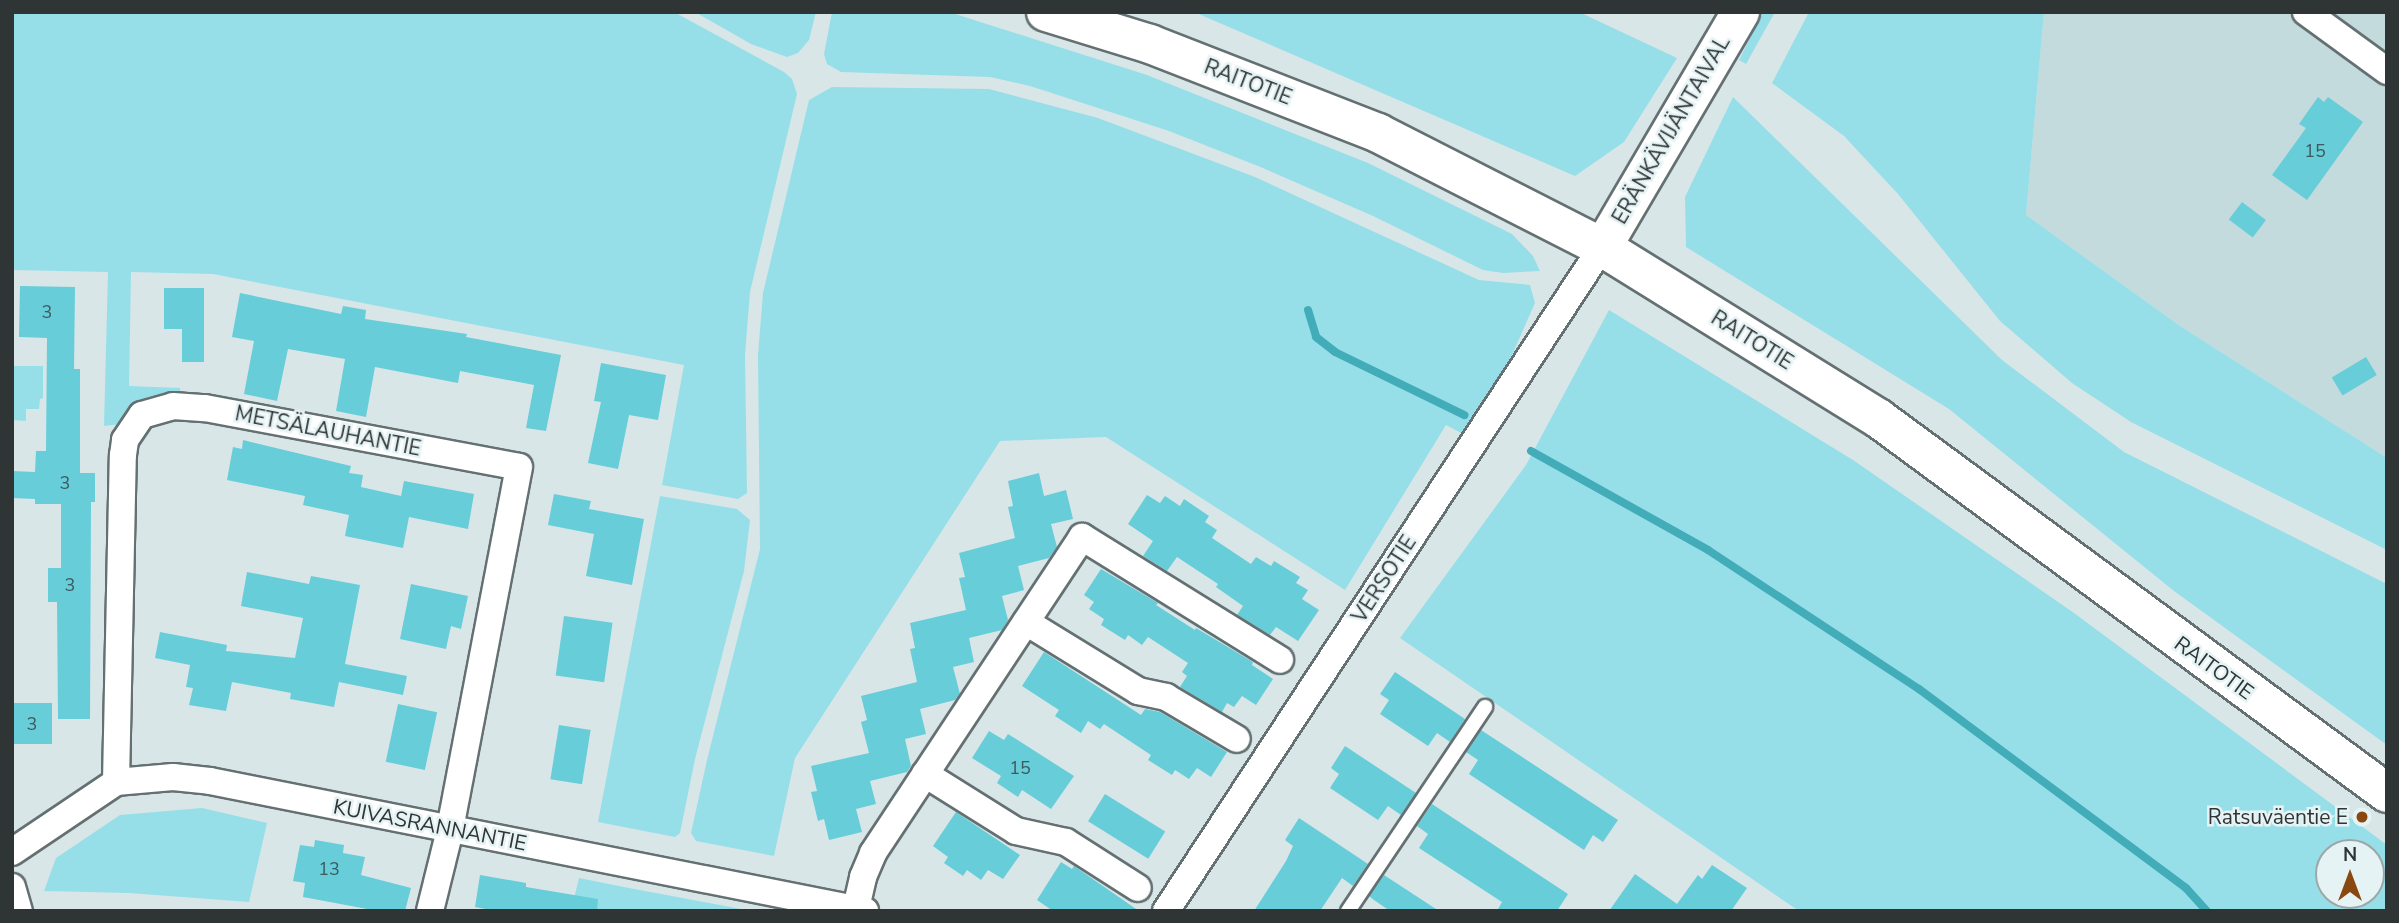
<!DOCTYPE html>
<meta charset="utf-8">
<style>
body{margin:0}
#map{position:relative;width:2399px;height:923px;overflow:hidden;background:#d8e6e8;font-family:"Nunito Sans",sans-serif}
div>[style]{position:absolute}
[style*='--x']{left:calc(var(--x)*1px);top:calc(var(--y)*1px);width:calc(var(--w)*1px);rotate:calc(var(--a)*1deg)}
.built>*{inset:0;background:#c4dbde}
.green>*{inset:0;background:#96dfe8}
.stream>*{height:8px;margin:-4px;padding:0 4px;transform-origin:4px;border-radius:4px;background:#42acb8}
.building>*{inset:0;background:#66cdd9;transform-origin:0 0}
.roads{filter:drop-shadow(2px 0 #647072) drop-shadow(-2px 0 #647072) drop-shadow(0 2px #647072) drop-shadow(0 -2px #647072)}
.lane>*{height:14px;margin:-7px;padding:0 7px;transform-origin:7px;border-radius:7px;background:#fff}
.street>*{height:26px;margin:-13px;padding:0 13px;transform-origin:13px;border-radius:13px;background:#fff}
.secondary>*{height:37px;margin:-18.5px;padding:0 18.5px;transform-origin:18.5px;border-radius:18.5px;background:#fff}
.primary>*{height:38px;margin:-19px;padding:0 19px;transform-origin:19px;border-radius:19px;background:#fff}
.dots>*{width:19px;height:19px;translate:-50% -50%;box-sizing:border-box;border:4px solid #e6f3f5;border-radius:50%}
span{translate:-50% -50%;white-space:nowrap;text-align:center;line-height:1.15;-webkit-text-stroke:5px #e6f3f5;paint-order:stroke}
.number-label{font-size:18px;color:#3d5a5e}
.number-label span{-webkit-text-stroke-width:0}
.street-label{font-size:21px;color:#2f3435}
.poi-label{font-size:21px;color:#2f3435}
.right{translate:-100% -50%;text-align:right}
.frame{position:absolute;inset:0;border:14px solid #2f3435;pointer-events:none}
.north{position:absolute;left:2315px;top:839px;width:70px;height:70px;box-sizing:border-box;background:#e6f3f5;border:2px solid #9da7a8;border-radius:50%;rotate:0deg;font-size:19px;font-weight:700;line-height:28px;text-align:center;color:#2f3435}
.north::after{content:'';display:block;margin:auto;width:24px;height:32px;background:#88480f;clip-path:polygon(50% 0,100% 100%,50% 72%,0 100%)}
</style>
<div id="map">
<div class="built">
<i style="clip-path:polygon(2044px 12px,2387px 12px,2387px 458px,2180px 326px,2026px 215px)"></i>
</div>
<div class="green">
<i style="clip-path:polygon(12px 12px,674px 12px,784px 72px,792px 79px,797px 94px,750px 292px,745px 355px,747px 493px,738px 499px,662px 485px,684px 365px,213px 274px,131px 272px,129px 386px,180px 388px,180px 395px,122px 424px,104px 426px,108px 272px,12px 270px)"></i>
<i style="clip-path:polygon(695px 12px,816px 12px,809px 40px,798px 53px,787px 57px,751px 44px)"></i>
<i style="clip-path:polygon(832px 12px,949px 12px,1147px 75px,1368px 163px,1512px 234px,1533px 256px,1540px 271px,1503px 273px,1483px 270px,1373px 216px,1258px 166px,1169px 131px,1030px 86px,990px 77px,841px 72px,827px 64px,824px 54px)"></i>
<i style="clip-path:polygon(1194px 12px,1579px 12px,1677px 58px,1624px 142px,1575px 176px)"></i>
<i style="clip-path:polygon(1763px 12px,1775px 12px,1746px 64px,1739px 60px)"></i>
<i style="clip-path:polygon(1809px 12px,2044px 12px,2026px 215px,2180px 326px,2387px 458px,2387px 550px,2131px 422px,2072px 383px,2000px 321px,1898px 194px,1844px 136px,1772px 83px)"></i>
<i style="clip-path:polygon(832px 87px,989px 89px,1098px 118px,1255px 177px,1479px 280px,1530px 285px,1535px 303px,1512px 355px,1463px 434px,1446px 425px,1345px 590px,1106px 437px,1000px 441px,795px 758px,774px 856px,696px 841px,691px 833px,707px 760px,760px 549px,758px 355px,763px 293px,809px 100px)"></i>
<i style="clip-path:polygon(1733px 97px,2002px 360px,2124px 452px,2387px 584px,2387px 745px,2174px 591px,1949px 409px,1686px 247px,1685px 197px)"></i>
<i style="clip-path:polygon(evenodd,1609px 310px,1853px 460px,2074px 613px,2387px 845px,2387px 911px,1799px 911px,1400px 638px,1526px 465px,1609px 310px,2329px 853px,2371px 853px,2371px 895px,2329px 895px,2329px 853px)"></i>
<i style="clip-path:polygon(12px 366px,43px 366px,43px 398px,40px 399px,39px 409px,26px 409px,26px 421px,12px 420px)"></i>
<i style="clip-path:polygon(660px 496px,737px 509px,750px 520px,744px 571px,695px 759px,680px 833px,675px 837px,598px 822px)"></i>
<i style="clip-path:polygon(202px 808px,267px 823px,249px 902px,129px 893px,44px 891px,56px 858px,120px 815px)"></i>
<i style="clip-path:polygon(579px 878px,629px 888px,752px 911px,571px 911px)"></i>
</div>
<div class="stream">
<i style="--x:1308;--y:310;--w:28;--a:73"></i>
<i style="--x:1316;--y:337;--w:24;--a:38"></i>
<i style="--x:1335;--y:352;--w:144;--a:26"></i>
<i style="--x:1531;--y:451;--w:203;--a:29.2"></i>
<i style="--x:1708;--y:550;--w:253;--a:33.4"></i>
<i style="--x:1919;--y:689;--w:333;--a:36.7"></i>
<i style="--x:2186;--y:888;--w:31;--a:48"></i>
</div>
<div class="building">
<i style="clip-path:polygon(2318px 97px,2324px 102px,2328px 97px,2363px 122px,2307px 200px,2272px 175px,2306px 128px,2299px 124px)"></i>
<i style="left:2242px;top:202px;width:30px;height:22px;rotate:37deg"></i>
<i style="clip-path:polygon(20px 286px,75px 287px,74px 369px,80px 369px,80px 473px,95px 473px,95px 502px,91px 502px,90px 719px,58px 719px,57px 602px,48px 602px,48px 568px,61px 568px,61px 504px,35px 504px,35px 499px,12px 498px,12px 471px,35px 472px,36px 451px,46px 451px,47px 338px,19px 337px)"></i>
<i style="clip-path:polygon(164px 288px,204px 288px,204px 362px,182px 362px,182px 329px,164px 329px)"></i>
<i style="clip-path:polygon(240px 293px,341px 314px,343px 306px,366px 310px,365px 319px,467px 334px,466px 337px,561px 355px,546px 431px,526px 428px,534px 385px,460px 371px,458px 383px,375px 367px,366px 417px,336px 411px,345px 359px,288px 349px,277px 401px,244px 394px,254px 341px,232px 337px)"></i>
<i style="left:2366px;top:357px;width:21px;height:40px;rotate:59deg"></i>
<i style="clip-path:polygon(601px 363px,666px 375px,658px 420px,629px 415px,618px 469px,588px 463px,601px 402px,594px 401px)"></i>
<i style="clip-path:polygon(243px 440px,351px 466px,349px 473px,363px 475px,361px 487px,401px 496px,404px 481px,474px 494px,468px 529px,409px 517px,403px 548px,345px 536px,349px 515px,303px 505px,305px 496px,227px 480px,233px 447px,242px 449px)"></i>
<i style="clip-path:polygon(1039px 473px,1044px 496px,1066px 490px,1073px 519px,1051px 524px,1057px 547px,1049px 558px,1018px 566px,1024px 590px,1002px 596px,1008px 620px,1002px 630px,969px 638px,974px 662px,953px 667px,960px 694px,955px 700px,920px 709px,926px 734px,905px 739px,911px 766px,907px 772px,870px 781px,876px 804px,856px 809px,862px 832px,829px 840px,824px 819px,818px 821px,811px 792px,817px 791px,811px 766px,869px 753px,861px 722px,867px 720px,861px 696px,917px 682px,910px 649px,915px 648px,910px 623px,966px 610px,959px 578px,965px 577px,959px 553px,1015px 538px,1008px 507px,1013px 506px,1008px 481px)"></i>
<i style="clip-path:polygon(554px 494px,591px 501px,589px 509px,644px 519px,632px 585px,586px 576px,594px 534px,548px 525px)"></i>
<i style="clip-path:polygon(1147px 495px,1160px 503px,1165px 496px,1180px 506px,1184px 499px,1209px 516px,1205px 522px,1217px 530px,1212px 538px,1251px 564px,1256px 557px,1271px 566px,1274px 561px,1300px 577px,1296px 583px,1308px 590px,1302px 599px,1319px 610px,1298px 641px,1276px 627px,1270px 635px,1237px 615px,1243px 606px,1216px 587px,1218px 584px,1177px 557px,1167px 571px,1143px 556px,1153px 541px,1128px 524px)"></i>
<i style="clip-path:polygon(1101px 569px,1158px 603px,1156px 605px,1195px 630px,1196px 628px,1253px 662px,1252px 665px,1273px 679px,1256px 705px,1242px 696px,1234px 707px,1227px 703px,1222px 712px,1180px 687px,1187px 676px,1182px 672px,1188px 663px,1148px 637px,1142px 645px,1128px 635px,1125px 640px,1101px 625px,1104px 619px,1089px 609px,1094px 602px,1084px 595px)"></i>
<i style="clip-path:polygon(247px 572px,309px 584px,311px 576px,360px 585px,345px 664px,407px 676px,403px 695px,339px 682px,334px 707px,290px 699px,291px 693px,232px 682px,226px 711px,189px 705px,193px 688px,186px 687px,190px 665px,155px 658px,160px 632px,227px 645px,226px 651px,295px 658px,303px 618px,241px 606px)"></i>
<i style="clip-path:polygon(411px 584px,468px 596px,461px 629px,451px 626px,446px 649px,400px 639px)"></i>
<i style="left:564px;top:616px;width:49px;height:60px;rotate:8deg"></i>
<i style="clip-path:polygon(1044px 652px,1141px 715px,1145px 709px,1160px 712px,1227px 752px,1211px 777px,1197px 768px,1189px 779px,1175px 770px,1172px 775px,1148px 760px,1151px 755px,1104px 724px,1100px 729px,1088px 721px,1081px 733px,1055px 716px,1059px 710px,1022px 686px)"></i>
<i style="clip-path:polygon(1395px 672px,1465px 719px,1450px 742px,1437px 733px,1428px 746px,1380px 714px,1389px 700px,1380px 694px)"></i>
<i style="left:12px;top:703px;width:40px;height:41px"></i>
<i style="left:398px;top:704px;width:40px;height:59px;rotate:12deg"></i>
<i style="left:559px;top:725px;width:32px;height:55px;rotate:9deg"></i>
<i style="clip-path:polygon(1481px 730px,1618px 820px,1603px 842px,1593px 835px,1584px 850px,1469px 774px,1478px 760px,1466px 752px)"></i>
<i style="clip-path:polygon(989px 731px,1004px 740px,1008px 734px,1074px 776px,1051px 809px,1022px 790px,1018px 797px,997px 783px,1001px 776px,972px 758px)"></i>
<i style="clip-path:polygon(1345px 746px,1416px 793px,1401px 815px,1388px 806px,1378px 820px,1330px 788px,1339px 774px,1331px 768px)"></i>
<i style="left:1105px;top:794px;width:71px;height:32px;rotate:32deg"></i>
<i style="clip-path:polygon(1432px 804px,1568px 894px,1557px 911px,1497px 911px,1502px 902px,1419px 848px,1428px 834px,1417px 826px)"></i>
<i style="clip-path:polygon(956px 812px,1020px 855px,1003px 879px,988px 870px,981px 880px,967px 870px,963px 876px,944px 863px,948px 857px,933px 846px)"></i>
<i style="clip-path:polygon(1299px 818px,1368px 864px,1353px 886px,1342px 878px,1320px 911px,1254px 911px,1286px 861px,1293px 846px,1285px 840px)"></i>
<i style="clip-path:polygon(315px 840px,344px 845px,343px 853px,365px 857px,361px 875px,411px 888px,405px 911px,378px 911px,303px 897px,305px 883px,293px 881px,300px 845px,314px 847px)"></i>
<i style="clip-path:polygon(1061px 862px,1072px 869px,1074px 866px,1139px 911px,1053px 911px,1037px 900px)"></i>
<i style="clip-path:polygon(1712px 865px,1747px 888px,1731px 911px,1609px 911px,1635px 874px,1677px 904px,1698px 875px,1702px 879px)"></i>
<i style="clip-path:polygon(480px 875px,526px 883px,526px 887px,598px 899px,597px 911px,496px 911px,475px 907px)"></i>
<i style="clip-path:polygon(1384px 875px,1439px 911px,1390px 911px,1374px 900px,1369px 896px)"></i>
</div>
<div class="roads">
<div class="lane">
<i style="--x:1348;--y:911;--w:246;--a:-56.1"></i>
</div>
<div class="street">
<i style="--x:2306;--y:12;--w:100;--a:36.1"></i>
<i style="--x:1026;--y:622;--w:132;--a:31.6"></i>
<i style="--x:1138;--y:691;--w:29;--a:12"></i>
<i style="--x:1166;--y:697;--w:82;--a:30.6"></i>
<i style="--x:925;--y:774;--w:107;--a:32.1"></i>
<i style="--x:1016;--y:831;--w:51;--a:12.4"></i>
<i style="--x:1066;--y:842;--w:85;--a:32.6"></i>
<i style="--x:116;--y:782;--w:327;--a:-88.8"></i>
<i style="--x:123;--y:455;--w:15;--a:-82"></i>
<i style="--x:125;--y:440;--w:30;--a:-56"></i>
<i style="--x:142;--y:415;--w:32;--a:-16"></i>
<i style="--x:173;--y:406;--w:32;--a:4"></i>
<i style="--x:205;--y:408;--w:319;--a:10.6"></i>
<i style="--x:519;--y:467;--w:369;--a:100.8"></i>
<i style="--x:450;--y:830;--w:83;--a:103.9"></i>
<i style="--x:12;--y:852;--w:125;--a:-33.9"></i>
<i style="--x:116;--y:782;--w:57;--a:-5"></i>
<i style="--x:173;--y:777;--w:37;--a:6"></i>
<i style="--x:210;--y:781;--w:668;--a:11.23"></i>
<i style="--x:12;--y:887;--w:25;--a:74"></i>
<i style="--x:856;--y:908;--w:32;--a:-77"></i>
<i style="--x:863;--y:877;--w:26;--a:-67"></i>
<i style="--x:873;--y:853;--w:379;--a:-56.5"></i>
<i style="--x:1082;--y:537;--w:233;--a:31.8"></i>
<i style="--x:1166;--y:911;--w:794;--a:-56.71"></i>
</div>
<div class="secondary">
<i style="--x:1602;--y:247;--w:273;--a:-59.6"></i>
</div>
<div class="primary">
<i style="--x:1046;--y:12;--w:109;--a:17.1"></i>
<i style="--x:1150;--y:44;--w:245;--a:21.3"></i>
<i style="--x:1378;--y:133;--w:251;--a:27"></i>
<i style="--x:1602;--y:247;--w:325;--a:31.8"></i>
<i style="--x:1878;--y:418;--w:632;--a:36.38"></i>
</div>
</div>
<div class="dots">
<i style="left:2362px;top:817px;background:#88480f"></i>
</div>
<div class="number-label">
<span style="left:2315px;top:151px">15</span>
<span style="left:47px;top:312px">3</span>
<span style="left:65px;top:483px">3</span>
<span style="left:70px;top:585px">3</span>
<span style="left:32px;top:724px">3</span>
<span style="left:1020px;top:768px">15</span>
<span style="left:329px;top:869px">13</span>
</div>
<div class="street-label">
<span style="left:1248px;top:82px;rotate:21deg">RAITOTIE</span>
<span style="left:1671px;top:130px;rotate:-60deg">ERÄNKÄVIJÄNTAIVAL</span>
<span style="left:1752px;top:340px;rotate:32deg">RAITOTIE</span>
<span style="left:328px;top:431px;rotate:11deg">METSÄLAUHANTIE</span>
<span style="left:1384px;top:579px;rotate:-57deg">VERSOTIE</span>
<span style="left:2214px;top:668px;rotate:36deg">RAITOTIE</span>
<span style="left:430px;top:825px;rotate:11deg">KUIVASRANNANTIE</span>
</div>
<div class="poi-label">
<span class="right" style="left:2348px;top:817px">Ratsuväentie E</span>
</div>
<div class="frame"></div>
<div class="north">N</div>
</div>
